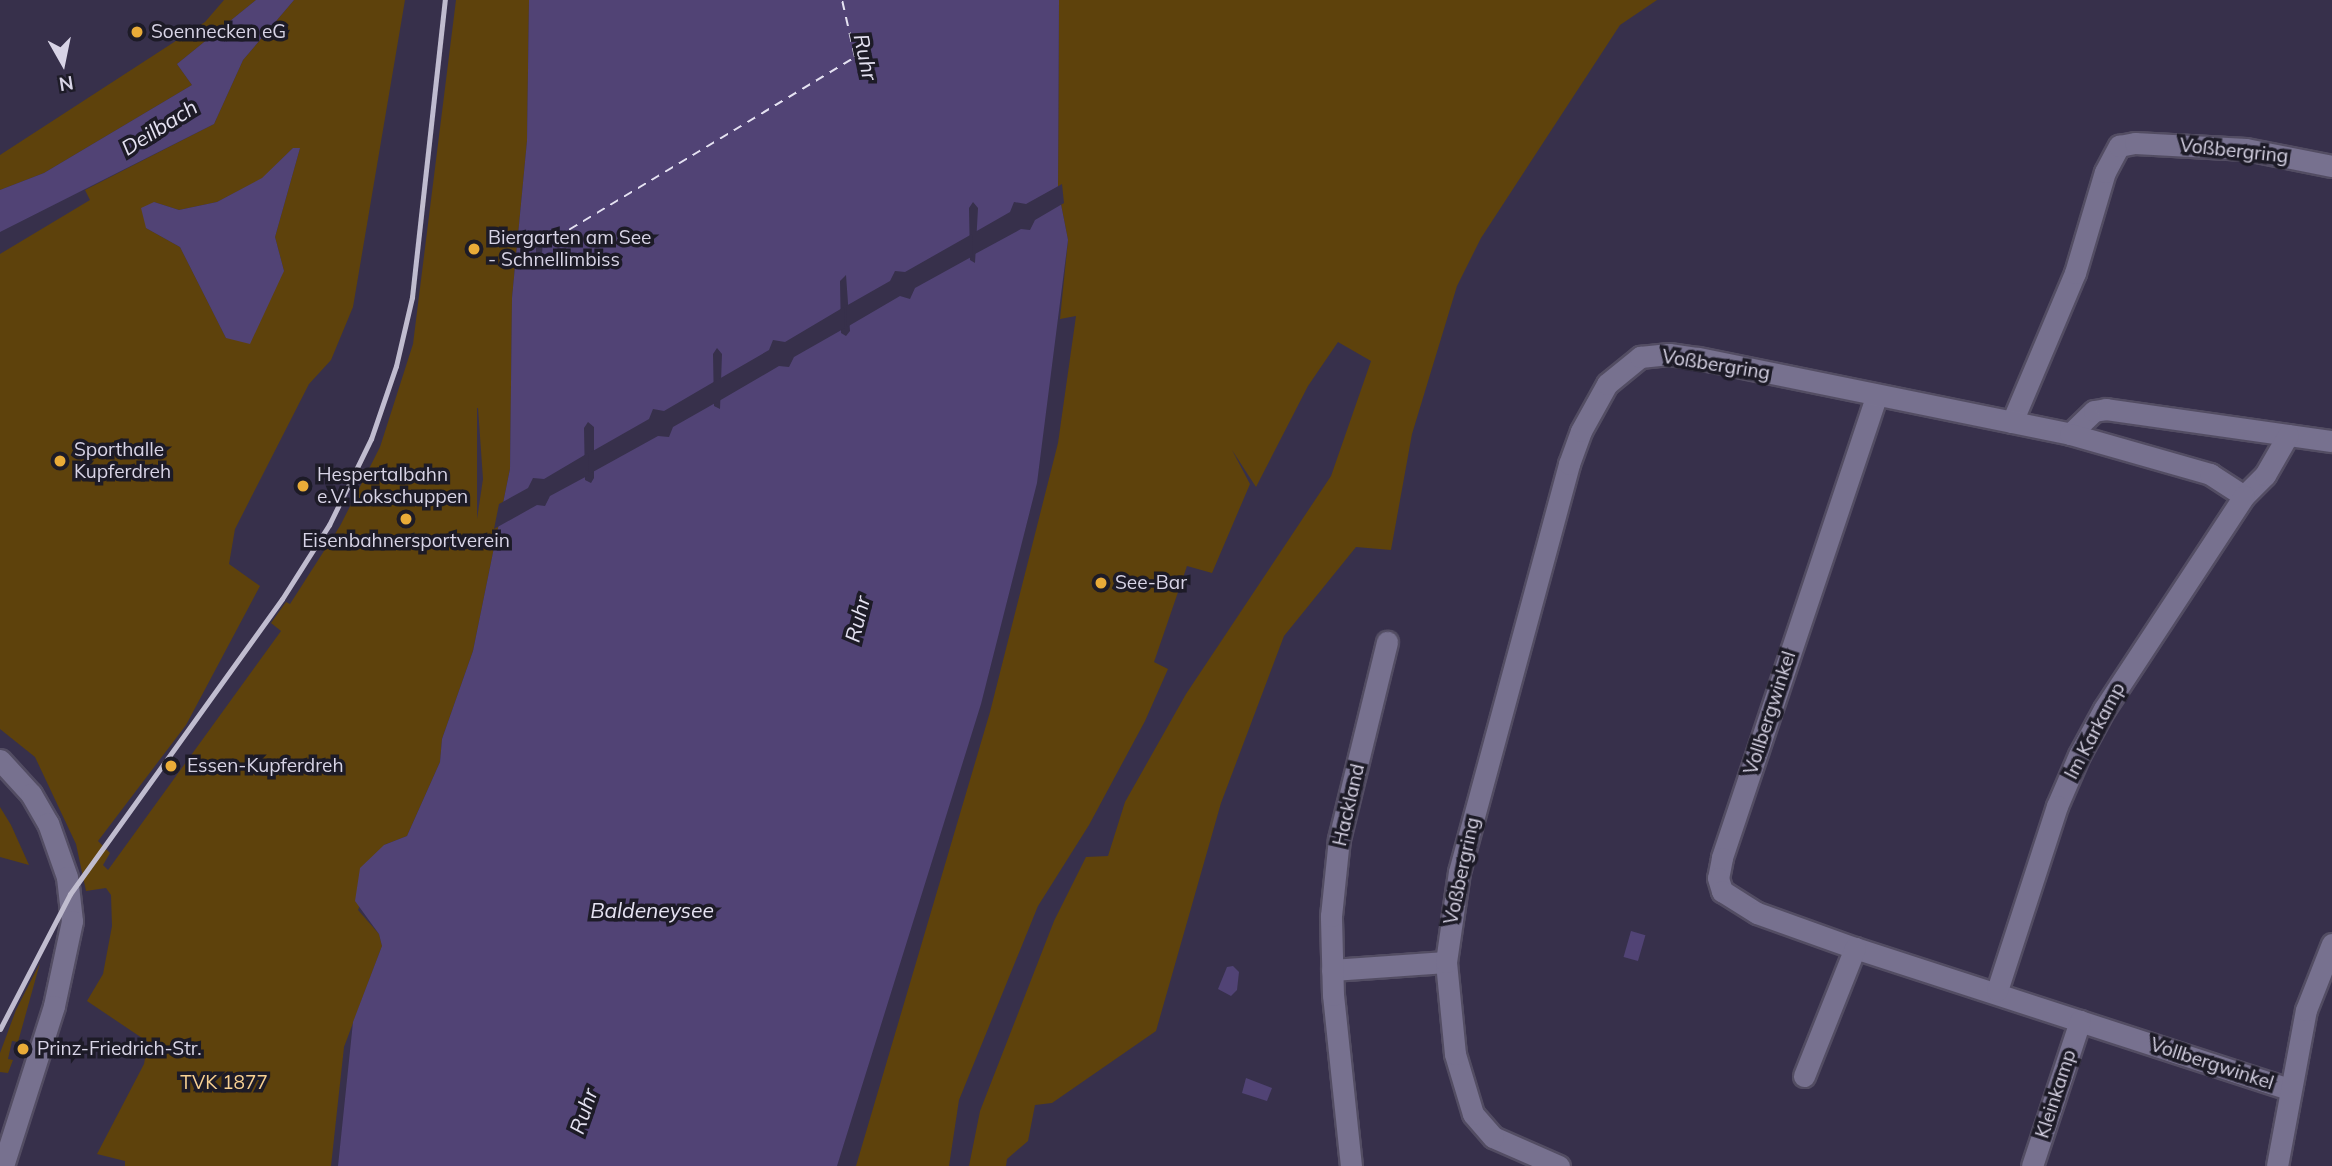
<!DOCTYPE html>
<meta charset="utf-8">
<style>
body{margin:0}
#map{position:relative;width:2332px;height:1166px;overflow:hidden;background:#37304b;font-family:Mulish,sans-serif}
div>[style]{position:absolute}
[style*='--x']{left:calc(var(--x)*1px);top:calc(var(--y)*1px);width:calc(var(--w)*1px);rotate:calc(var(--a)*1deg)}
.green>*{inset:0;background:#5e420c}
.water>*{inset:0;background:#514375;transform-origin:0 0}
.pier>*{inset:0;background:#37304b}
.ferry>*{height:2px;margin-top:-1px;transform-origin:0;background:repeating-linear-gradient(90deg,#e5e2f2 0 9px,transparent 0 16px)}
.roads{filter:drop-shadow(2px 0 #534d63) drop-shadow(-2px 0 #534d63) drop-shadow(0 2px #534d63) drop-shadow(0 -2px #534d63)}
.minor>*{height:21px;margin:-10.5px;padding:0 10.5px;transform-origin:10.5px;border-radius:10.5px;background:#77718f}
.rail>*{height:5px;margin:-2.5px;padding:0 2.5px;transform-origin:2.5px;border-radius:2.5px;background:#c0bccf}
.dots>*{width:19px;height:19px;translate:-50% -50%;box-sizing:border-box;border:4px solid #1d1b27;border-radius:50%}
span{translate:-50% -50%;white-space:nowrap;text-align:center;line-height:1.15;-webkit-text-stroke:7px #1d1b27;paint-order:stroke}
.poi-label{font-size:19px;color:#d8d4e6}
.left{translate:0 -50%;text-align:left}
.street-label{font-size:19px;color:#d8d4e6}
.park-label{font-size:19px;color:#f8d193}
.water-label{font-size:21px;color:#e5e2f2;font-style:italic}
.north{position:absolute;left:28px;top:28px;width:70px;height:70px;-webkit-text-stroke:5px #1d1b27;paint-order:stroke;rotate:171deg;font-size:19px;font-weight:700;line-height:28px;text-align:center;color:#d8d4e6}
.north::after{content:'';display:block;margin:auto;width:24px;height:32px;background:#d8d4e6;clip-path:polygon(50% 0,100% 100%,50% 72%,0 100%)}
</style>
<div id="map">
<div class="green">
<i style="clip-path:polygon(224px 0,256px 0,177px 64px,192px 85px,44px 173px,0 190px,0 155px,205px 22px)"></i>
<i style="clip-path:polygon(evenodd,294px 0,405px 0,353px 307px,331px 360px,309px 384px,235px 529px,229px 564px,260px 586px,186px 725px,98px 841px,110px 853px,103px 865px,108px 870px,281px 631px,271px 623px,286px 602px,290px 604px,340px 526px,380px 447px,413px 344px,456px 0,529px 0,527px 141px,512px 298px,510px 469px,473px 651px,442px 739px,440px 762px,407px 836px,384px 845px,358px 910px,379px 934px,382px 946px,344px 1047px,331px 1166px,125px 1166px,125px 1161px,97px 1154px,144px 1064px,148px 1042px,87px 1001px,103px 974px,112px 926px,111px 895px,106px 888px,86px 891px,76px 844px,35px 757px,0 729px,0 254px,90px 200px,85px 190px,214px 124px,243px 60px,294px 0,293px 148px,300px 148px,275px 237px,284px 271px,226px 338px,180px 247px,146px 228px,154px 202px,179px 210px,217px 202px,263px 178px,293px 148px,294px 0,478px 408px,483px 479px,477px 519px,477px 408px,478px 408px)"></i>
<i style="clip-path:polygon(1059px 0,1657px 0,1620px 25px,1481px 238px,1457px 286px,1412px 434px,1391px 550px,1356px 547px,1284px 636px,1221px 803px,1156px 1031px,1052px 1103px,1035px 1105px,1028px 1141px,1007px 1159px,1006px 1166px,969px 1166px,980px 1111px,1054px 921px,1086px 857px,1108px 856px,1125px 802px,1186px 694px,1331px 476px,1371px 361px,1338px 342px,1308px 386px,1256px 487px,1232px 450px,1250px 484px,1212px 573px,1187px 566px,1154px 662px,1168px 669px,1145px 721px,1089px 825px,1038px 906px,959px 1100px,949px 1166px,856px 1166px,990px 712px,1058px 443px,1076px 316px,1060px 319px,1068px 240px,1058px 189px)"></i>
<i style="clip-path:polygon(0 807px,11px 825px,29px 865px,0 857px)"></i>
<i style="clip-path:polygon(40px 963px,18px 1042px,12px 1041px,8px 1059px,13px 1060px,8px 1073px,0 1072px,0 1053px,16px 1010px)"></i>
</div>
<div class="water">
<i style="clip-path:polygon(256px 0,294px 0,243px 60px,214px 124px,0 232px,0 190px,44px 173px,192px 85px,177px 64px)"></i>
<i style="clip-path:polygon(evenodd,529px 0,1059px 0,1058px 189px,1068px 240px,1037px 483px,981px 704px,837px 1166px,338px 1166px,353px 1022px,382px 946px,379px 934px,355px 901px,360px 868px,384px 845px,407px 836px,440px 762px,442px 739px,473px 651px,510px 469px,512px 298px,527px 141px,529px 0,973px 202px,978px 208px,975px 263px,970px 260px,969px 208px,973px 202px,529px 0,846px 275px,850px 331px,846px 336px,841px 333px,840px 281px,846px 275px,529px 0,717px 348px,722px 354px,720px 409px,714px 406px,713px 354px,717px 348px,529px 0,588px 422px,594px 427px,594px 478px,591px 483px,585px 480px,584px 428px,588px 422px)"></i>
<i style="clip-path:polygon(293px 148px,300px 148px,275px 237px,284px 271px,250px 344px,226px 338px,180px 247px,146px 228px,141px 208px,154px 202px,179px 210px,217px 202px,262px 178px)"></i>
<i style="left:1631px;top:931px;width:15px;height:27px;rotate:16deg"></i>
<i style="clip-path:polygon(1227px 967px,1233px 966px,1239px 972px,1237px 990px,1231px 996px,1218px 989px)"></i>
<i style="clip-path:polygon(1246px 1078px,1272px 1088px,1267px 1101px,1242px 1093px)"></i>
</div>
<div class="pier">
<i style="clip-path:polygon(1062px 184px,1064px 203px,1035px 220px,1030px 230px,1021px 229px,975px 254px,975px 232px,1010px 212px,1014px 202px,1026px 204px)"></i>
<i style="clip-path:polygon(536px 234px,543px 235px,542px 257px,536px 257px,536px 248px,517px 248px,518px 243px,536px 243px)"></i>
<i style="clip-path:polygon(972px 234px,973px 256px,915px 288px,910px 299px,900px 296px,847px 327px,846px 306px,890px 281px,895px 271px,905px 272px)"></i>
<i style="clip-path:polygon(844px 307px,845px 328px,794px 357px,789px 367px,779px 366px,719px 401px,719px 379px,769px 350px,773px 340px,785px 342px)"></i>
<i style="clip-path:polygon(717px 380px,717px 402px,673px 427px,669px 437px,658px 436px,591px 473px,591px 452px,649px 419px,653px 409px,664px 411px)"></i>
<i style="clip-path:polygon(588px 453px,589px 475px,550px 496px,545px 506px,537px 505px,494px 529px,499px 504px,528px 488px,533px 478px,544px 479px)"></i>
</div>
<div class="ferry">
<i style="--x:542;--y:246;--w:366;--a:-31.1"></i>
<i style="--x:855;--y:57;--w:58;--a:-102.8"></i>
</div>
<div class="roads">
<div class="minor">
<i style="--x:1876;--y:397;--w:486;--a:108.5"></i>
<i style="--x:1722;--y:858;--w:20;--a:101"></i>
<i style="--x:1718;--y:878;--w:14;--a:73"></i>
<i style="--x:1722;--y:891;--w:41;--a:32.2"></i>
<i style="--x:1757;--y:913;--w:104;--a:19.7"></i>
<i style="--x:1855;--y:948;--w:457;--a:18"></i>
<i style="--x:2012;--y:422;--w:162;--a:-67.1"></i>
<i style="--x:2075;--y:273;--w:105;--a:-73.5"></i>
<i style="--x:2105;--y:172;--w:30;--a:-62"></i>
<i style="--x:2119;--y:146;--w:16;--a:-11"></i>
<i style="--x:2135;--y:143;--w:111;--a:3.1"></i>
<i style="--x:2246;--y:149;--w:88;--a:11.2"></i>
<i style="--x:2070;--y:434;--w:33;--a:-44"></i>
<i style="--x:2094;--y:411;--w:12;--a:-9"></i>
<i style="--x:2106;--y:409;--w:228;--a:8.1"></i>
<i style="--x:2244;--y:496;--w:30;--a:-45"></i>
<i style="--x:2265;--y:475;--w:46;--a:-60.1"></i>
<i style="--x:0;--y:760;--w:46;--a:47.6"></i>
<i style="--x:31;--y:794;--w:34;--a:60"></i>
<i style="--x:48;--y:823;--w:57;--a:70.6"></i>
<i style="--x:67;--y:877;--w:44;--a:83.5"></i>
<i style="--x:72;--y:921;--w:87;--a:102"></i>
<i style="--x:54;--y:1006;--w:168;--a:107.7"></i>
<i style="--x:1332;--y:970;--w:114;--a:-4"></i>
<i style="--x:1804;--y:1076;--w:138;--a:-68.3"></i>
<i style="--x:1351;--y:1166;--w:172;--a:-96"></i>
<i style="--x:1333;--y:995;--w:79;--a:-91.5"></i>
<i style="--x:1331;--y:916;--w:77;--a:-84.1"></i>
<i style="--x:1339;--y:839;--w:203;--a:-76.3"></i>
<i style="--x:1559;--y:1166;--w:72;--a:-156.3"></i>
<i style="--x:1493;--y:1137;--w:30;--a:-131"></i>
<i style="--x:1473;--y:1114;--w:63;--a:-106.7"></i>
<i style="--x:1455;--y:1054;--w:92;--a:-95.6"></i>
<i style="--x:1446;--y:962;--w:91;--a:-81.8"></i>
<i style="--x:1459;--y:872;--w:423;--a:-74.9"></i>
<i style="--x:1569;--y:464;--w:35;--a:-70"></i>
<i style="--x:1581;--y:431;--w:54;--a:-61"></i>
<i style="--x:1607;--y:384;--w:43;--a:-39.3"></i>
<i style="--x:1640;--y:357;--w:29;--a:-6"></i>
<i style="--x:1669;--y:354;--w:29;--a:8"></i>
<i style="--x:1698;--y:358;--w:380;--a:11.5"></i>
<i style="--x:2070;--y:434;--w:146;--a:15.9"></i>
<i style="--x:2210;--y:474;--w:40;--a:32.9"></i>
<i style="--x:2244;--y:496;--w:255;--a:123.3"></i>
<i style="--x:2104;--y:709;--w:52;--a:118.5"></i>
<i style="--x:2079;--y:755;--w:56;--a:113.3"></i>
<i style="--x:2057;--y:806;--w:194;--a:108"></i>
<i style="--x:2032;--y:1166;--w:153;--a:-71.7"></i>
<i style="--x:2277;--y:1166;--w:159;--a:-79.5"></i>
<i style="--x:2306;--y:1010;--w:71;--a:-68.5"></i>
</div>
</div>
<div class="rail">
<i style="--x:0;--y:1029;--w:152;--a:-62.6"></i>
<i style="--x:70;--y:894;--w:363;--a:-54.3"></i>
<i style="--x:282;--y:599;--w:88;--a:-57.6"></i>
<i style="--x:329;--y:525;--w:96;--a:-64"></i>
<i style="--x:371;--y:439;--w:77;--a:-71.1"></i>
<i style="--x:396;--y:366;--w:71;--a:-76.9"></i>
<i style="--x:412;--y:297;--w:299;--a:-83.7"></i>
</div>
<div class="dots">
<i style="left:137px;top:32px;background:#e9ab38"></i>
<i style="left:474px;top:249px;background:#e9ab38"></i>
<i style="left:60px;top:461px;background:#e9ab38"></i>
<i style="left:303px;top:486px;background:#e9ab38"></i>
<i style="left:406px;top:519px;background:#e9ab38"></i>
<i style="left:1101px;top:583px;background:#e9ab38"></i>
<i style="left:171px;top:766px;background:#e9ab38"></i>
<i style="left:23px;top:1049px;background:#e9ab38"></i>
</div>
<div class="poi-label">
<span class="left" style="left:151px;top:32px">Soennecken eG</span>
<span class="left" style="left:488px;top:249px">Biergarten am See<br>- Schnellimbiss</span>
<span class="left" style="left:74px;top:461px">Sporthalle<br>Kupferdreh</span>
<span class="left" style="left:317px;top:486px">Hespertalbahn<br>e.V. Lokschuppen</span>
<span style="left:406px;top:541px">Eisenbahnersportverein</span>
<span class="left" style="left:1115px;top:583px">See-Bar</span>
<span class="left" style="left:187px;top:766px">Essen-Kupferdreh</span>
<span class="left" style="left:37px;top:1049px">Prinz-Friedrich-Str.</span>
</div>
<div class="street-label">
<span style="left:2234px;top:151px;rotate:6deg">Voßbergring</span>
<span style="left:1716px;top:365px;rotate:9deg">Voßbergring</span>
<span style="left:1770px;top:713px;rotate:-72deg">Vollbergwinkel</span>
<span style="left:2095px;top:731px;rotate:-62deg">Im Karkamp</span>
<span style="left:1349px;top:805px;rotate:-77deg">Hackland</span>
<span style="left:1462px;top:871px;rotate:-78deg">Voßbergring</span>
<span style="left:2212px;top:1064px;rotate:18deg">Vollbergwinkel</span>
<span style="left:2056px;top:1094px;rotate:-72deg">Kleinkamp</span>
</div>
<div class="park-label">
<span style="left:224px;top:1083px">TVK 1877</span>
</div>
<div class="water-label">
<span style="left:866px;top:57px;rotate:78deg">Ruhr</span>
<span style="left:159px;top:127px;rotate:-32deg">Deilbach</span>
<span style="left:857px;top:619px;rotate:-76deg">Ruhr</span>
<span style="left:652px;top:910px">Baldeneysee</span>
<span style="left:583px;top:1111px;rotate:-71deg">Ruhr</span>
</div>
<div class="north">N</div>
</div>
